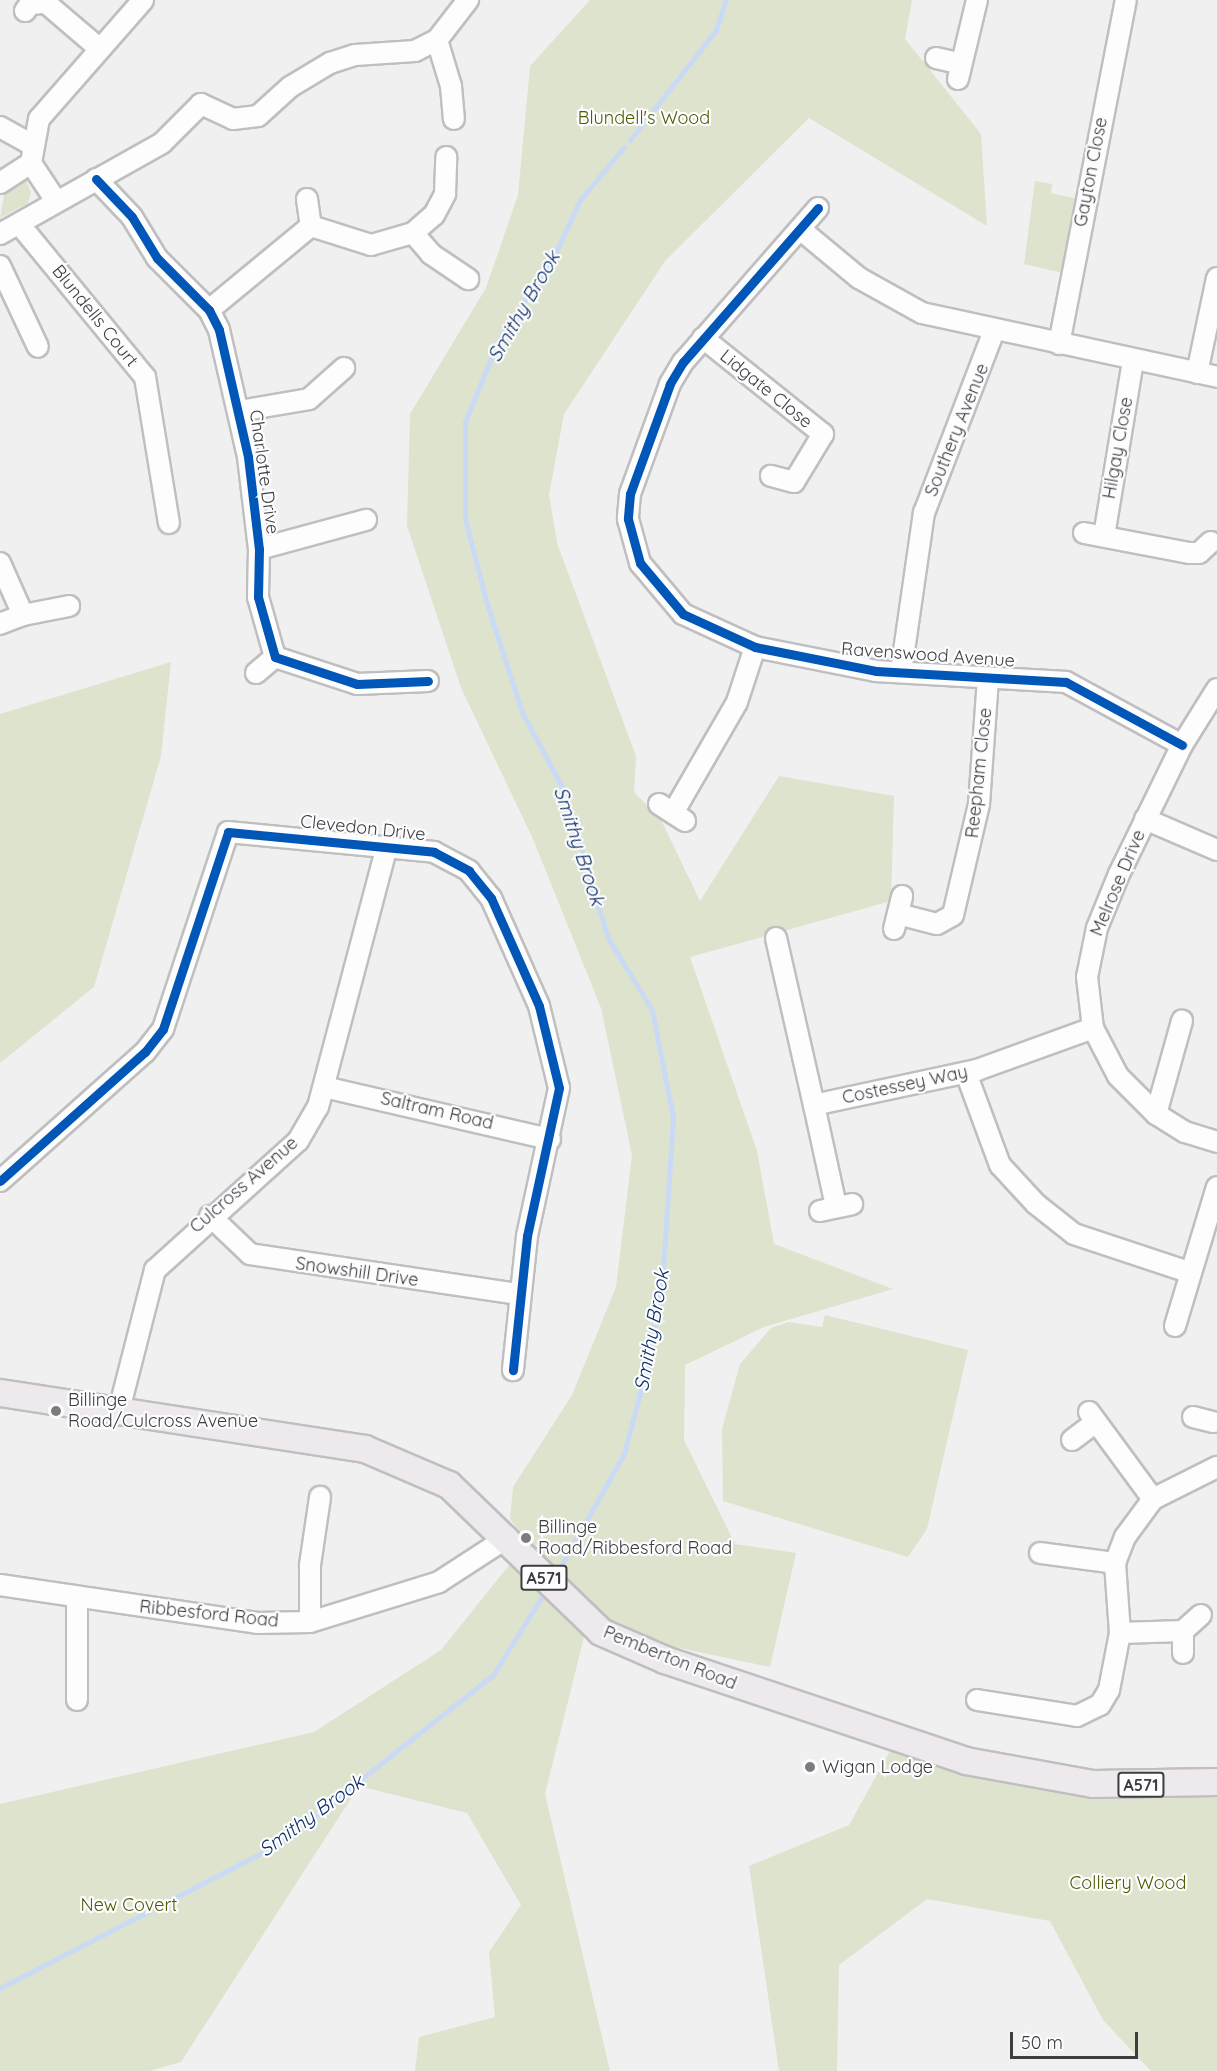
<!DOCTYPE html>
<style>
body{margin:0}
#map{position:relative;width:1217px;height:2071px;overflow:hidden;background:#f0f0f1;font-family:Quicksand,sans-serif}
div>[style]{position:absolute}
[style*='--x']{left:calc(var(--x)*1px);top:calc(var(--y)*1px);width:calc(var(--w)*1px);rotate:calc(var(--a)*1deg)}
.green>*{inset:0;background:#dde3cd}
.stream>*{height:5px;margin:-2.5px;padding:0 2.5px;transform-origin:2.5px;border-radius:2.5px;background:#cadaf5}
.roads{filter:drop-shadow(2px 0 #bfbfc0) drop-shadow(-2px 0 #bfbfc0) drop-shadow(0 2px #bfbfc0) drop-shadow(0 -2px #bfbfc0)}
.minor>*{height:20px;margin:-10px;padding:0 10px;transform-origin:10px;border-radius:10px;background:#fdfdfd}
.major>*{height:26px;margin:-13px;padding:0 13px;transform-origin:13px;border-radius:13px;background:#eee9ec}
.cycleway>*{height:9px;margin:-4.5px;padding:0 4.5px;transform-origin:4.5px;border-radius:4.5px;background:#0057b8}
.dots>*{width:16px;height:16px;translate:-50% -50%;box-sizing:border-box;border:3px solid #fdfdff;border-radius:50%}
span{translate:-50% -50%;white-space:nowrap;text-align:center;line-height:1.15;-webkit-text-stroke:4.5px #fdfdff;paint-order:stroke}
.shield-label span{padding:2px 4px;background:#fdfdff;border:2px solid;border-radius:4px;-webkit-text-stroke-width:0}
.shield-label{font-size:16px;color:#3c3d3e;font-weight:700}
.park-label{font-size:18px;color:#4f5b01}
.street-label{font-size:18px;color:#3c3d3e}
.poi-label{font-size:18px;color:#3c3d3e}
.left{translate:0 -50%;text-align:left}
.water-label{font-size:20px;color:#0e3168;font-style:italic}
.scale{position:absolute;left:1010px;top:2032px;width:128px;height:27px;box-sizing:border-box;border:3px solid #3c3d3e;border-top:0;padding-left:8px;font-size:18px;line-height:21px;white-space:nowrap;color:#3c3d3e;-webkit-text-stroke:4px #fdfdff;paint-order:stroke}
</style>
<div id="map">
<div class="green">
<i style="clip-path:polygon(590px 0,912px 0,905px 39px,981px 134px,987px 226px,809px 118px,665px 261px,564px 414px,549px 495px,557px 543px,636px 756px,634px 792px,661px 820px,700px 901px,779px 776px,894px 796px,891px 901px,690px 957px,757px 1151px,774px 1244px,893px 1289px,764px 1327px,685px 1365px,684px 1440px,735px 1544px,796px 1553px,770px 1667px,604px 1632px,510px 1519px,513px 1487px,572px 1395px,616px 1287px,632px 1155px,601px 1008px,533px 839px,461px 688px,407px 526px,410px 414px,486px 288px,518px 195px,530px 66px)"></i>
<i style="clip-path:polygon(25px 178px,31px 192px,28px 203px,0 218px,5px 190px)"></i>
<i style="clip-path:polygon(1035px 181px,1052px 184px,1051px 193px,1078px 199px,1063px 273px,1024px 264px)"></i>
<i style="clip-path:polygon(171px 662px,161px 756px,94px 987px,0 1063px,0 714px)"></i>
<i style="clip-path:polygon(825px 1315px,968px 1350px,927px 1529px,908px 1557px,723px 1501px,722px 1429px,740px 1364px,771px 1328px,789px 1322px,822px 1327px)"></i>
<i style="clip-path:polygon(518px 1554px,588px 1621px,545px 1794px,610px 2071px,415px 2071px,419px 2037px,495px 2017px,489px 1952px,521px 1905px,467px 1813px,359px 1786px,181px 2062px,149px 2071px,0 2071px,0 1804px,314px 1732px,441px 1650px)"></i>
<i style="clip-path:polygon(894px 1744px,1069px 1795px,1217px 1796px,1217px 2071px,1151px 2071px,1103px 2020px,1050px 1921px,927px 1899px,839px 1965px,837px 2071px,779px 2071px,749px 1866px,849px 1825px)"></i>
</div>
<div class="stream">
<i style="--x:630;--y:140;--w:140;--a:-52"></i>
<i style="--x:716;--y:30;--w:32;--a:-72"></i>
<i style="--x:558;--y:1571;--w:134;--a:-60.6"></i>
<i style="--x:624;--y:1454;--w:80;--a:-75.4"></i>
<i style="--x:644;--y:1377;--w:95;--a:-79"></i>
<i style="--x:662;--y:1284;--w:167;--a:-86.2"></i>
<i style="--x:673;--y:1117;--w:109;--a:-101.1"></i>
<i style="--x:652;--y:1010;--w:84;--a:-121.4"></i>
<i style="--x:608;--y:938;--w:158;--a:-106.9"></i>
<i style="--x:562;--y:787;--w:85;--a:-118.1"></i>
<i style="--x:522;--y:712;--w:114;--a:-108"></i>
<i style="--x:487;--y:604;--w:88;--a:-104.5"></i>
<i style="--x:465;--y:519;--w:97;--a:-90"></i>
<i style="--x:465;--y:422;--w:85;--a:-67.9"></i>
<i style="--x:497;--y:343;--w:106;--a:-56.9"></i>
<i style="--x:555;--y:254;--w:60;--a:-65.2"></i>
<i style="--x:580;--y:200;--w:69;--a:-50.3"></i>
<i style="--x:0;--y:1988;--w:314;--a:-27.3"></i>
<i style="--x:279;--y:1844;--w:273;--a:-38.3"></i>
<i style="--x:493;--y:1675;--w:91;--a:-58.1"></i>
</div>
<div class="roads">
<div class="minor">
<i style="--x:25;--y:11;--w:9;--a:-54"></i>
<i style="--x:30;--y:4;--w:16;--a:-4"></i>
<i style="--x:46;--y:3;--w:71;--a:40.4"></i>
<i style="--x:437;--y:40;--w:48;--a:73.1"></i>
<i style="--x:451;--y:86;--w:33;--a:85"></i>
<i style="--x:936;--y:58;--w:26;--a:13"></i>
<i style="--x:958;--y:79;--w:81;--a:-76.5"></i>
<i style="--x:0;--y:127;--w:37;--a:29"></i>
<i style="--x:96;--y:179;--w:52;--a:46.5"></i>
<i style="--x:132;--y:217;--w:48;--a:58.6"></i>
<i style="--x:157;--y:258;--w:74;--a:45"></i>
<i style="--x:209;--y:310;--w:22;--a:63"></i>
<i style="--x:219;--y:330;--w:130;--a:77.1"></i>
<i style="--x:248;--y:457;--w:93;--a:83.2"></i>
<i style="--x:259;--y:549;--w:48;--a:91.2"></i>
<i style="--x:258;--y:597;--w:62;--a:74.2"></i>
<i style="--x:275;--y:657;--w:86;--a:18.2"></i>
<i style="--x:357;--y:684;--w:71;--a:-2.4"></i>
<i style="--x:0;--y:183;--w:37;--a:-33"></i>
<i style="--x:307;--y:199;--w:27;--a:82"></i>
<i style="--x:56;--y:201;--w:45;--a:-123.3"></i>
<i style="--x:31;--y:163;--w:45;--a:-79.7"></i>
<i style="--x:39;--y:119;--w:158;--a:-48.8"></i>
<i style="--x:818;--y:208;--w:205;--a:131.2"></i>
<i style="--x:683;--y:362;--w:26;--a:121"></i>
<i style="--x:670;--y:384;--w:117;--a:110"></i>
<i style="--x:630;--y:494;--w:25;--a:95"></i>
<i style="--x:628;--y:519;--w:46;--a:74.7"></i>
<i style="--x:640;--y:563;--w:67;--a:49.9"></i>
<i style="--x:683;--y:614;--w:79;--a:24.6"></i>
<i style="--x:755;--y:647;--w:123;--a:11.2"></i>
<i style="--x:876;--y:671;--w:190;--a:3.3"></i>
<i style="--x:1066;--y:682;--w:132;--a:28.5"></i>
<i style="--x:20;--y:225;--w:197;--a:50.6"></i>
<i style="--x:145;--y:377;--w:148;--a:80.7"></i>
<i style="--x:800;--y:229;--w:77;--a:39.7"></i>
<i style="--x:859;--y:278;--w:72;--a:29.1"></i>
<i style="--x:922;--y:313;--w:302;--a:12.2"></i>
<i style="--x:413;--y:233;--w:28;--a:49"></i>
<i style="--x:431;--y:254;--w:45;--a:34"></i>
<i style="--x:0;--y:234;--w:186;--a:-29.3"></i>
<i style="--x:162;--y:143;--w:55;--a:-45"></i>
<i style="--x:201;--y:104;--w:35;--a:25"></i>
<i style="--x:233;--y:119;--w:25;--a:-7"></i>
<i style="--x:258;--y:116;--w:43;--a:-42.2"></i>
<i style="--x:290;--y:87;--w:47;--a:-31"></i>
<i style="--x:330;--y:63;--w:26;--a:-18"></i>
<i style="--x:355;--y:55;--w:60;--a:-3.8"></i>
<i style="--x:415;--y:51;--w:25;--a:-27"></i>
<i style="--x:437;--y:40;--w:51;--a:-52.2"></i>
<i style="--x:0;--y:266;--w:89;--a:64.9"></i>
<i style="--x:209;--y:310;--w:132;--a:-39.5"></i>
<i style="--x:311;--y:226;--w:63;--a:17.6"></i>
<i style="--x:371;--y:245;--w:44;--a:-15.9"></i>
<i style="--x:413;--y:233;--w:28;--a:-41"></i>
<i style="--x:434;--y:215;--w:24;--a:-62"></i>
<i style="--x:445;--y:194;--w:37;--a:-88"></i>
<i style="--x:703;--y:338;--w:154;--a:38.7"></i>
<i style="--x:823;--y:434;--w:56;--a:121.1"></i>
<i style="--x:794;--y:482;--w:24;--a:-165"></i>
<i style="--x:1059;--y:344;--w:350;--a:-79"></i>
<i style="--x:1197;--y:373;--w:97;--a:-78.1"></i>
<i style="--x:239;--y:411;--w:71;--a:-9.7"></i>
<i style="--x:309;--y:399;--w:47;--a:-41.5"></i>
<i style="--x:1084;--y:533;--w:107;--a:10.8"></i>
<i style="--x:1189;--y:553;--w:10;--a:0"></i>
<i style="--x:1199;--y:553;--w:16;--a:-43"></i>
<i style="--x:1104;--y:536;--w:178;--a:-80.6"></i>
<i style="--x:259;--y:549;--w:111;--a:-15.2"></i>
<i style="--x:0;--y:563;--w:57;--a:66.1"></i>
<i style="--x:23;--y:615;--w:25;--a:159"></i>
<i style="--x:23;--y:615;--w:47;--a:-11.1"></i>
<i style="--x:901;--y:672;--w:161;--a:-81.8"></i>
<i style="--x:924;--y:513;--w:195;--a:-69"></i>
<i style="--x:256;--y:673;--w:25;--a:-40"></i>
<i style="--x:1217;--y:689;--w:66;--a:122"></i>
<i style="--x:1182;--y:745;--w:144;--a:116"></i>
<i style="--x:1119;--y:874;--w:58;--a:112.2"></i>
<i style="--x:1097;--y:928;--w:50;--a:101.5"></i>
<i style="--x:1087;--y:977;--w:51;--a:83.3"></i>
<i style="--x:1093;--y:1028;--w:54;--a:62.5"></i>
<i style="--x:1118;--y:1076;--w:54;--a:45"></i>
<i style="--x:1156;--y:1114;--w:34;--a:32"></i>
<i style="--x:1185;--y:1132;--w:34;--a:17"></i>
<i style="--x:659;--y:804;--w:31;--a:33"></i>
<i style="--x:673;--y:813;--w:128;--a:-60"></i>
<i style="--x:737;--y:702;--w:58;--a:-71.9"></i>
<i style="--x:1145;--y:819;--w:78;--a:23.3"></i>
<i style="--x:898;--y:914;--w:40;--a:14.4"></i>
<i style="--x:937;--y:924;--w:18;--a:-29"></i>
<i style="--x:953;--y:915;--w:114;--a:-76.8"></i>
<i style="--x:979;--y:804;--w:127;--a:-85.9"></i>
<i style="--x:894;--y:929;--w:34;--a:-76"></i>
<i style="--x:776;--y:938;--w:171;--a:77.2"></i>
<i style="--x:966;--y:1073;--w:98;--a:69.7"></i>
<i style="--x:1000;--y:1165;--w:53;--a:47.3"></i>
<i style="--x:1036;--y:1204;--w:48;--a:38.3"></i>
<i style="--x:1074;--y:1234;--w:123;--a:18.4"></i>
<i style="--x:324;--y:1087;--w:232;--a:13"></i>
<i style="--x:1156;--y:1114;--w:97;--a:-74.4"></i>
<i style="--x:0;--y:1181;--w:194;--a:-41.7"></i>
<i style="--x:145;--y:1052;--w:29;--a:-52"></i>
<i style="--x:163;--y:1029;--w:207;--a:-71.7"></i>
<i style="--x:228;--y:832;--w:207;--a:5.5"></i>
<i style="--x:434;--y:852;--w:40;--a:28"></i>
<i style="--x:469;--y:871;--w:35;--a:51"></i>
<i style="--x:491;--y:898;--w:118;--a:66"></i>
<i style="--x:539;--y:1006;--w:84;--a:76.3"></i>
<i style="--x:559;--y:1088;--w:151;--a:102.2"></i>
<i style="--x:527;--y:1236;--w:135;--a:96"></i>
<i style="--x:836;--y:1206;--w:103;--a:-102.3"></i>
<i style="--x:814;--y:1105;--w:167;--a:-12.1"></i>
<i style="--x:977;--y:1070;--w:123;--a:-19.9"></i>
<i style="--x:820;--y:1211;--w:33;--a:-12"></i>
<i style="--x:210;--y:1216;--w:55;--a:43.5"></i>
<i style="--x:250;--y:1254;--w:272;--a:8.5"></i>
<i style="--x:1175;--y:1326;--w:145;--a:-73.2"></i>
<i style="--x:119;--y:1410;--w:145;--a:-75.6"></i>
<i style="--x:155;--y:1270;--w:193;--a:-42.1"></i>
<i style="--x:298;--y:1141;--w:39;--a:-60"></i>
<i style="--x:318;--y:1107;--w:267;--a:-75.2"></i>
<i style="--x:1089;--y:1412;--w:108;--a:53.7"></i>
<i style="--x:1193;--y:1417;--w:21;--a:14"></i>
<i style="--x:1072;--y:1440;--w:30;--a:-37"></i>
<i style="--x:1040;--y:1553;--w:76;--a:7.6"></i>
<i style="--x:0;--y:1585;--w:260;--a:8.4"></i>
<i style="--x:257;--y:1623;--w:53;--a:-1.1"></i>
<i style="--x:310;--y:1622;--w:135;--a:-17.2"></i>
<i style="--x:439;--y:1582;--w:82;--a:-33.1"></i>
<i style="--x:310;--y:1622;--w:57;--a:-90"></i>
<i style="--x:310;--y:1565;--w:69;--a:-81.6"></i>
<i style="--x:1120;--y:1633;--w:63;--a:-1.8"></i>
<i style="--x:1183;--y:1653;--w:22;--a:-90"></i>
<i style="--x:1183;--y:1631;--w:24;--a:-42"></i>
<i style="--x:77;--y:1700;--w:101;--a:-90"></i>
<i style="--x:977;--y:1700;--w:101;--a:9.1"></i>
<i style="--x:1077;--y:1716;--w:25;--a:-26"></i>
<i style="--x:1100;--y:1705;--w:17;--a:-59"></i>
<i style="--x:1109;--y:1690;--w:58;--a:-79.1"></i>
<i style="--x:1120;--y:1633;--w:70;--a:-94.1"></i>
<i style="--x:1115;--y:1563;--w:28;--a:-69"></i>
<i style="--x:1125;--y:1537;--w:47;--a:-53.6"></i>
<i style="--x:1153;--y:1499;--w:72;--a:-26.6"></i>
</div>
<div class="major">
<i style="--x:0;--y:1393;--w:369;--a:8.7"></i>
<i style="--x:365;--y:1449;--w:91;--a:23.2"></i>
<i style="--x:449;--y:1485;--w:211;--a:44"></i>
<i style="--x:601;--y:1632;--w:70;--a:23.6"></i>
<i style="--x:665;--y:1660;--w:317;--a:18.5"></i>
<i style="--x:966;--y:1761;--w:129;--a:10.3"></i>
<i style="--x:1093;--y:1784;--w:124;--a:-0.9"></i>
</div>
</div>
<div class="cycleway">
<i style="--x:96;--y:179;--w:52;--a:46.5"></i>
<i style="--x:132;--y:217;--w:48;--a:58.6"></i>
<i style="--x:157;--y:258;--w:74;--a:45"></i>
<i style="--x:209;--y:310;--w:22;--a:63"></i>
<i style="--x:219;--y:330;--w:130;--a:77.1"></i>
<i style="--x:248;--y:457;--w:93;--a:83.2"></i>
<i style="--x:259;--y:549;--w:48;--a:91.2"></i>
<i style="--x:258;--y:597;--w:62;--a:74.2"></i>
<i style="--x:275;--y:657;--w:86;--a:18.2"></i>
<i style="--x:357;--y:684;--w:71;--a:-2.4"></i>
<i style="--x:818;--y:208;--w:205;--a:131.2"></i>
<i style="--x:683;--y:362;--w:26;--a:121"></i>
<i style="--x:670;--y:384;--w:117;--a:110"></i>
<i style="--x:630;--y:494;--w:25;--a:95"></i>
<i style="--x:628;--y:519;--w:46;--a:74.7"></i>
<i style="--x:640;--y:563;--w:67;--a:49.9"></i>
<i style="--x:683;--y:614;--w:79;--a:24.6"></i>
<i style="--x:755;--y:647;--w:123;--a:11.2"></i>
<i style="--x:876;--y:671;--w:190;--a:3.3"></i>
<i style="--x:1066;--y:682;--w:132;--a:28.5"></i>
<i style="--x:0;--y:1181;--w:194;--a:-41.7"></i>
<i style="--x:145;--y:1052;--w:29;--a:-52"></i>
<i style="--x:163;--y:1029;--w:207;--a:-71.7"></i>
<i style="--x:228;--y:832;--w:207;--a:5.5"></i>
<i style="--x:434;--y:852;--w:40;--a:28"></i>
<i style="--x:469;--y:871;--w:35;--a:51"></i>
<i style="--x:491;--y:898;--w:118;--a:66"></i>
<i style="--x:539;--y:1006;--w:84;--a:76.3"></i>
<i style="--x:559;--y:1088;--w:151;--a:102.2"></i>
<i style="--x:527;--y:1236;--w:135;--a:96"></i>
</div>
<div class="dots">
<i style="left:56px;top:1411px;background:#7b7c7d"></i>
<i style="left:526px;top:1538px;background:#7b7c7d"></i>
<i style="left:810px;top:1767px;background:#7b7c7d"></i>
</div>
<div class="shield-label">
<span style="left:544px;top:1578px">A571</span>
<span style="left:1141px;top:1785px">A571</span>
</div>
<div class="park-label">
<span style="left:644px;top:118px">Blundell's Wood</span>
<span style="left:1128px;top:1883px">Colliery Wood</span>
<span style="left:129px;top:1905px">New Covert</span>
</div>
<div class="street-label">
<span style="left:1091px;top:172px;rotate:-79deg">Gayton Close</span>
<span style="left:95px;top:316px;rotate:51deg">Blundells Court</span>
<span style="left:766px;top:389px;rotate:39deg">Lidgate Close</span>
<span style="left:957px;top:430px;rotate:-68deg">Southery Avenue</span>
<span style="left:1118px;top:448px;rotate:-80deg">Hilgay Close</span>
<span style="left:264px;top:472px;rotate:82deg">Charlotte Drive</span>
<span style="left:928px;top:655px;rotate:4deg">Ravenswood Avenue</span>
<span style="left:979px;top:773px;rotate:-84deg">Reepham Close</span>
<span style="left:363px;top:828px;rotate:6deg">Clevedon Drive</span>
<span style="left:1118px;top:883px;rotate:-67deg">Melrose Drive</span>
<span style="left:905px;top:1085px;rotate:-12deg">Costessey Way</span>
<span style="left:437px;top:1111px;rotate:13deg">Saltram Road</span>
<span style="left:244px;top:1185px;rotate:-41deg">Culcross Avenue</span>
<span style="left:357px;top:1272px;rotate:8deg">Snowshill Drive</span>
<span style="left:209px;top:1614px;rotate:6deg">Ribbesford Road</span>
<span style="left:670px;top:1658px;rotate:22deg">Pemberton Road</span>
</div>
<div class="poi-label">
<span class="left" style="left:68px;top:1411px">Billinge<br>Road/Culcross Avenue</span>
<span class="left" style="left:538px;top:1538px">Billinge<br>Road/Ribbesford Road</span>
<span class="left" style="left:822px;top:1767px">Wigan Lodge</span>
</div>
<div class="water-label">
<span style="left:523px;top:306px;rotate:-60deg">Smithy Brook</span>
<span style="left:580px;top:846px;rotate:72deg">Smithy Brook</span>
<span style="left:651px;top:1330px;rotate:-80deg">Smithy Brook</span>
<span style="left:311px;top:1815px;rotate:-36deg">Smithy Brook</span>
</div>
<div class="scale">50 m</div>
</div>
